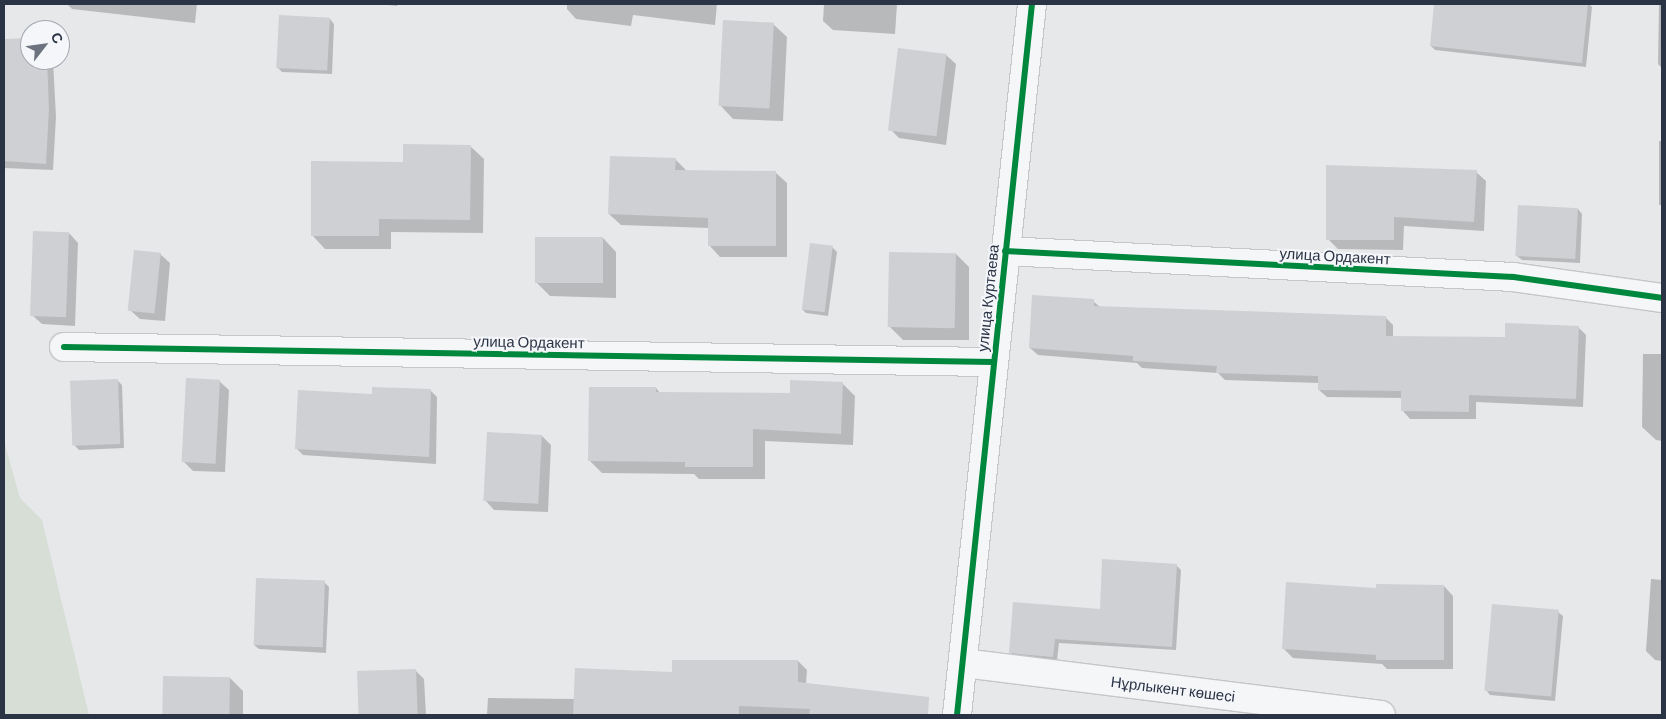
<!DOCTYPE html>
<meta charset="utf-8">
<style>
body{margin:0}
#map{position:relative;width:1666px;height:719px;overflow:hidden;background:#e6e8ea;font-family:Barlow,sans-serif}
div>[style]{position:absolute}
[style*='--x']{left:calc(var(--x)*1px);top:calc(var(--y)*1px);width:calc(var(--w)*1px);rotate:calc(var(--a)*1deg)}
.green>*{inset:0;background:#d6ded6}
.shadow>*{inset:0;background:#0003;transform-origin:0 0}
.building>*{inset:0;background:#ced0d3;transform-origin:0 0}
.roads{filter:drop-shadow(1px 0 #c4c6c8) drop-shadow(-1px 0 #c4c6c8) drop-shadow(0 1px #c4c6c8) drop-shadow(0 -1px #c4c6c8)}
.minor>*{height:28px;margin:-14px;padding:0 14px;transform-origin:14px;border-radius:14px;background:#f5f6f7}
.cycleway>*{height:6px;margin:-3px;padding:0 3px;transform-origin:3px;border-radius:3px;background:#00873e}
span{translate:-50% -50%;white-space:nowrap;text-align:center;line-height:1.15;-webkit-text-stroke:4px #f4f6f9;paint-order:stroke}
.street-label{font-size:15px;color:#2b3445}
.frame{position:absolute;inset:0;border:5px solid #2b3445;pointer-events:none}
.north{position:absolute;left:20px;top:20px;width:50px;height:50px;box-sizing:border-box;background:#f4f6f9;border:1px solid #a4a8b1;border-radius:50%;rotate:60deg;font-size:14px;font-weight:700;line-height:20px;text-align:center;color:#2b3445}
.north::after{content:'';display:block;margin:auto;width:18px;height:22px;background:#6c737f;clip-path:polygon(50% 0,100% 100%,50% 72%,0 100%)}
</style>
<div id="map">
<div class="green">
<i style="clip-path:polygon(4px 441px,20px 498px,42px 520px,89px 715px,4px 715px)"></i>
</div>
<div class="shadow">
<i style="clip-path:polygon(67px 4px,197px 4px,195px 23px,72px 9px)"></i>
<i style="clip-path:polygon(380px 4px,397px 4px,397px 6px)"></i>
<i style="clip-path:polygon(567px 4px,717px 4px,715px 25px,633px 15px,631px 26px,576px 19px,567px 9px)"></i>
<i style="clip-path:polygon(824px 4px,897px 4px,895px 34px,833px 30px,823px 21px)"></i>
<i style="clip-path:polygon(1435px 4px,1589px 4px,1592px 7px,1586px 67px,1435px 50px,1431px 46px)"></i>
<i style="clip-path:polygon(1659px 4px,1662px 4px,1662px 68px,1658px 64px)"></i>
<i style="clip-path:polygon(330px 19px,334px 24px,332px 74px,282px 72px,278px 68px)"></i>
<i style="clip-path:polygon(773px 24px,787px 37px,783px 121px,733px 119px,720px 105px)"></i>
<i style="clip-path:polygon(30px 40px,30px 60px,53px 60px,56px 117px,53px 170px,4px 168px,4px 41px)"></i>
<i style="clip-path:polygon(946px 55px,956px 64px,946px 145px,899px 138px,890px 129px)"></i>
<i style="left:1659px;top:141px;width:3px;height:64px"></i>
<i style="clip-path:polygon(470px 146px,484px 159px,483px 233px,391px 232px,391px 249px,325px 249px,312px 235px,404px 163px)"></i>
<i style="clip-path:polygon(675px 159px,687px 171px,775px 172px,787px 183px,787px 257px,720px 257px,709px 245px,709px 228px,621px 225px,609px 214px)"></i>
<i style="clip-path:polygon(1476px 172px,1486px 181px,1484px 231px,1404px 226px,1403px 250px,1338px 249px,1328px 239px)"></i>
<i style="clip-path:polygon(1578px 209px,1582px 214px,1580px 263px,1522px 260px,1517px 256px)"></i>
<i style="clip-path:polygon(69px 233px,78px 243px,75px 326px,42px 324px,32px 315px)"></i>
<i style="clip-path:polygon(603px 238px,616px 252px,616px 298px,550px 296px,536px 282px)"></i>
<i style="clip-path:polygon(832px 247px,837px 252px,828px 316px,806px 313px,802px 309px)"></i>
<i style="clip-path:polygon(160px 254px,170px 263px,165px 321px,140px 319px,130px 310px)"></i>
<i style="clip-path:polygon(956px 254px,969px 267px,969px 340px,903px 340px,890px 327px)"></i>
<i style="clip-path:polygon(1093px 301px,1100px 307px,1385px 317px,1393px 325px,1393px 337px,1506px 338px,1578px 327px,1586px 335px,1583px 407px,1476px 402px,1476px 419px,1410px 419px,1403px 411px,1403px 398px,1327px 397px,1319px 390px,1319px 383px,1225px 380px,1218px 373px,1142px 368px,1137px 363px,1038px 355px,1030px 348px)"></i>
<i style="clip-path:polygon(1643px 354px,1662px 354px,1662px 441px,1656px 440px,1642px 427px)"></i>
<i style="clip-path:polygon(117px 380px,122px 385px,124px 448px,79px 450px,75px 446px)"></i>
<i style="clip-path:polygon(219px 381px,229px 390px,225px 472px,193px 471px,184px 462px)"></i>
<i style="clip-path:polygon(842px 383px,855px 396px,853px 445px,765px 441px,765px 479px,699px 479px,694px 474px,602px 473px,590px 461px,656px 388px,660px 393px,791px 394px)"></i>
<i style="clip-path:polygon(430px 390px,437px 397px,436px 464px,303px 455px,296px 448px,373px 395px)"></i>
<i style="clip-path:polygon(542px 436px,551px 445px,548px 512px,494px 510px,485px 500px)"></i>
<i style="clip-path:polygon(1176px 565px,1181px 570px,1176px 650px,1059px 643px,1057px 660px,1015px 657px,1010px 652px,1101px 610px)"></i>
<i style="clip-path:polygon(1651px 579px,1662px 580px,1662px 661px,1655px 660px,1646px 651px)"></i>
<i style="clip-path:polygon(324px 582px,329px 587px,326px 653px,259px 649px,254px 645px)"></i>
<i style="clip-path:polygon(1444px 586px,1453px 596px,1453px 669px,1387px 669px,1382px 664px,1293px 658px,1283px 648px,1377px 590px)"></i>
<i style="clip-path:polygon(1558px 612px,1563px 616px,1555px 701px,1490px 695px,1486px 690px)"></i>
<i style="clip-path:polygon(798px 661px,807px 670px,806px 684px,926px 706px,926px 715px,487px 715px,488px 698px,575px 699px,673px 673px)"></i>
<i style="clip-path:polygon(415px 670px,424px 679px,426px 715px,360px 715px,359px 672px)"></i>
<i style="clip-path:polygon(164px 677px,230px 678px,243px 691px,243px 715px,164px 715px)"></i>
</div>
<div class="building">
<i style="clip-path:polygon(1434px 4px,1588px 4px,1582px 63px,1430px 46px)"></i>
<i style="left:279px;top:15px;width:51px;height:53px;rotate:3deg"></i>
<i style="left:723px;top:20px;width:51px;height:86px;rotate:3deg"></i>
<i style="clip-path:polygon(30px 38px,30px 60px,47px 60px,49px 109px,46px 164px,4px 161px,4px 39px)"></i>
<i style="left:898px;top:48px;width:49px;height:83px;rotate:7deg"></i>
<i style="clip-path:polygon(403px 144px,471px 145px,470px 220px,379px 219px,379px 236px,311px 236px,311px 161px,403px 162px)"></i>
<i style="clip-path:polygon(610px 156px,676px 158px,675px 170px,776px 171px,776px 246px,708px 246px,708px 218px,608px 214px)"></i>
<i style="clip-path:polygon(1326px 165px,1477px 170px,1474px 222px,1394px 217px,1394px 240px,1326px 240px)"></i>
<i style="left:1518px;top:205px;width:60px;height:51px;rotate:3deg"></i>
<i style="left:33px;top:231px;width:36px;height:85px;rotate:2deg"></i>
<i style="left:535px;top:237px;width:68px;height:46px"></i>
<i style="left:810px;top:243px;width:23px;height:67px;rotate:7deg"></i>
<i style="left:134px;top:250px;width:27px;height:61px;rotate:6deg"></i>
<i style="left:889px;top:252px;width:67px;height:75px;rotate:1deg"></i>
<i style="clip-path:polygon(1032px 295px,1094px 299px,1094px 306px,1386px 316px,1386px 336px,1505px 337px,1505px 323px,1579px 326px,1576px 399px,1469px 395px,1469px 412px,1401px 411px,1401px 391px,1318px 390px,1318px 376px,1216px 373px,1217px 366px,1133px 361px,1133px 356px,1029px 348px)"></i>
<i style="left:186px;top:378px;width:34px;height:84px;rotate:3deg"></i>
<i style="left:118px;top:379px;width:65px;height:48px;rotate:88deg"></i>
<i style="clip-path:polygon(790px 380px,843px 382px,841px 434px,753px 429px,753px 467px,685px 467px,685px 462px,588px 461px,589px 387px,656px 387px,656px 392px,790px 393px)"></i>
<i style="clip-path:polygon(372px 387px,431px 389px,429px 457px,295px 449px,298px 390px,372px 394px)"></i>
<i style="left:487px;top:432px;width:55px;height:69px;rotate:3deg"></i>
<i style="clip-path:polygon(1102px 559px,1177px 564px,1172px 647px,1055px 639px,1053px 657px,1009px 653px,1013px 602px,1100px 609px)"></i>
<i style="left:256px;top:578px;width:69px;height:67px;rotate:2deg"></i>
<i style="clip-path:polygon(1286px 582px,1376px 588px,1376px 584px,1444px 585px,1444px 660px,1376px 660px,1376px 655px,1282px 649px)"></i>
<i style="left:1492px;top:604px;width:67px;height:87px;rotate:5deg"></i>
<i style="clip-path:polygon(672px 660px,798px 660px,798px 682px,929px 697px,928px 715px,809px 715px,810px 709px,739px 706px,739px 715px,573px 715px,575px 668px,672px 672px)"></i>
<i style="left:416px;top:669px;width:46px;height:59px;rotate:88deg"></i>
<i style="left:163px;top:676px;width:67px;height:39px;rotate:1deg"></i>
</div>
<div class="roads">
<div class="minor">
<i style="--x:1005;--y:251;--w:509;--a:2.93"></i>
<i style="--x:1513;--y:277;--w:150;--a:8"></i>
<i style="--x:64;--y:347;--w:929;--a:0.93"></i>
<i style="--x:964;--y:663;--w:420;--a:7.1"></i>
<i style="--x:957;--y:715;--w:715;--a:-83.98"></i>
</div>
</div>
<div class="cycleway">
<i style="--x:1005;--y:251;--w:509;--a:2.93"></i>
<i style="--x:1513;--y:277;--w:150;--a:8"></i>
<i style="--x:64;--y:347;--w:929;--a:0.93"></i>
<i style="--x:957;--y:715;--w:715;--a:-83.98"></i>
</div>
<div class="street-label">
<span style="left:1335px;top:256px;rotate:3deg">улица Ордакент</span>
<span style="left:988px;top:298px;rotate:-84deg">улица Куртаева</span>
<span style="left:529px;top:342px;rotate:1deg">улица Ордакент</span>
<span style="left:1173px;top:689px;rotate:7deg">Нұрлыкент көшесі</span>
</div>
<div class="frame"></div>
<div class="north">С</div>
</div>
